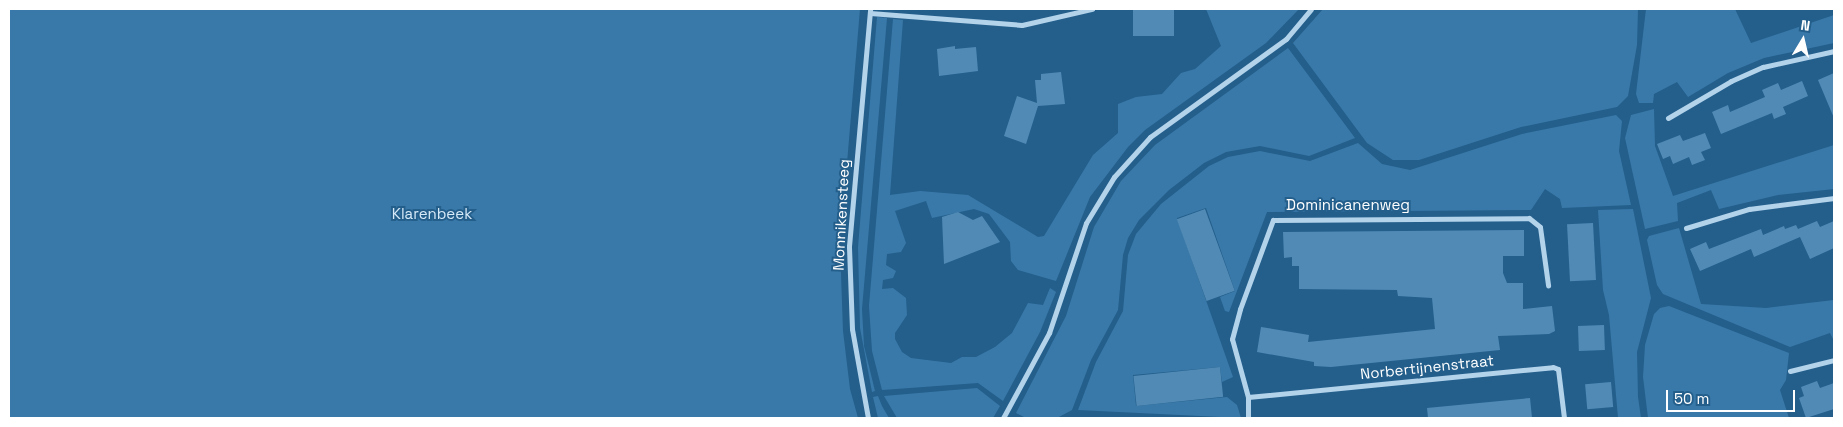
<!DOCTYPE html>
<style>
body{margin:0}
#map{position:relative;width:1843px;height:427px;overflow:hidden;background:#245f8c;font-family:"Space Grotesk",sans-serif}
div>[style]{position:absolute}
[style*='--x']{left:calc(var(--x)*1px);top:calc(var(--y)*1px);width:calc(var(--w)*1px);rotate:calc(var(--a)*1deg)}
.green>*{inset:0;background:#3979a9}
.building>*{inset:0;background:#518ab5;transform-origin:0 0}
.street>*{height:5px;margin:-2.5px;padding:0 2.5px;transform-origin:2.5px;border-radius:2.5px;background:#b3d3eb}
span{translate:-50% -50%;white-space:nowrap;text-align:center;line-height:1.15;-webkit-text-stroke:4px #245f8c;paint-order:stroke}
.street-label{font-size:15px;color:#fff}
.park-label{font-size:15px;color:#d7eaf8}
.frame{position:absolute;inset:0;border:10px solid #fff;pointer-events:none}
.north{position:absolute;left:1778px;top:15px;width:50px;height:50px;-webkit-text-stroke:4px #245f8c;paint-order:stroke;rotate:9deg;font-size:14px;font-weight:700;line-height:20px;text-align:center;color:#fff}
.north::after{content:'';display:block;margin:auto;width:18px;height:22px;background:#fff;clip-path:polygon(50% 0,100% 100%,50% 72%,0 100%)}
.scale{position:absolute;left:1666px;top:390px;width:129px;height:22px;box-sizing:border-box;border:2px solid #fff;border-top:0;padding-left:6px;font-size:15px;line-height:18px;white-space:nowrap;color:#fff;-webkit-text-stroke:4px #245f8c;paint-order:stroke}
</style>
<div id="map">
<div class="green">
<i style="clip-path:polygon(9px 9px,860px 9px,840px 246px,843px 331px,850px 389px,858px 418px,9px 418px)"></i>
<i style="clip-path:polygon(1206px 9px,1299px 9px,1266px 43px,1145px 130px,1128px 147px,1090px 197px,1056px 281px,1018px 270px,1011px 261px,1010px 242px,989px 214px,974px 209px,932px 218px,926px 201px,895px 211px,906px 243px,901px 252px,887px 254px,886px 265px,896px 271px,893px 278px,883px 280px,882px 289px,893px 288px,906px 298px,907px 315px,895px 333px,895px 339px,902px 352px,911px 358px,951px 363px,962px 357px,976px 357px,995px 347px,1012px 333px,1028px 303px,1043px 305px,1050px 288px,1056px 292px,1040px 332px,1003px 401px,978px 383px,882px 390px,872px 351px,869px 306px,893px 19px,903px 20px,890px 195px,920px 191px,968px 195px,1038px 237px,1044px 236px,1093px 155px,1118px 133px,1118px 104px,1136px 97px,1162px 94px,1181px 73px,1195px 69px,1221px 46px)"></i>
<i style="clip-path:polygon(1323px 9px,1638px 9px,1637px 45px,1628px 96px,1617px 107px,1521px 127px,1419px 160px,1393px 160px,1367px 143px,1293px 43px)"></i>
<i style="clip-path:polygon(1646px 9px,1735px 9px,1751px 43px,1834px 15px,1834px 43px,1764px 58px,1728px 73px,1688px 97px,1677px 82px,1654px 94px,1653px 103px,1639px 103px,1636px 94px)"></i>
<i style="clip-path:polygon(877px 17px,887px 18px,862px 309px,864px 346px,875px 391px,872px 392px,860px 328px,858px 247px)"></i>
<i style="clip-path:polygon(1288px 48px,1355px 138px,1309px 156px,1260px 146px,1226px 152px,1204px 163px,1169px 190px,1139px 220px,1128px 238px,1123px 255px,1118px 310px,1091px 360px,1072px 410px,1057px 418px,1026px 418px,1016px 413px,1066px 316px,1094px 227px,1121px 181px,1155px 145px)"></i>
<i style="clip-path:polygon(1654px 109px,1655px 146px,1673px 196px,1834px 145px,1834px 189px,1778px 195px,1719px 209px,1711px 190px,1677px 203px,1678px 221px,1645px 229px,1625px 138px,1631px 115px)"></i>
<i style="clip-path:polygon(1616px 115px,1622px 121px,1619px 151px,1631px 205px,1562px 208px,1560px 199px,1545px 189px,1531px 210px,1267px 212px,1229px 312px,1225px 311px,1220px 297px,1235px 291px,1206px 208px,1177px 218px,1233px 377px,1222px 382px,1220px 367px,1133px 375px,1136px 406px,1227px 397px,1237px 405px,1241px 418px,1078px 410px,1096px 362px,1123px 311px,1128px 255px,1136px 234px,1161px 204px,1209px 166px,1228px 157px,1260px 151px,1310px 161px,1358px 143px,1382px 164px,1410px 170px,1522px 134px)"></i>
<i style="clip-path:polygon(1633px 209px,1651px 298px,1637px 352px,1638px 397px,1641px 418px,1618px 418px,1609px 315px,1603px 290px,1598px 210px)"></i>
<i style="clip-path:polygon(1679px 228px,1701px 304px,1766px 308px,1834px 300px,1834px 341px,1830px 333px,1790px 347px,1663px 294px,1657px 285px,1647px 240px,1649px 236px)"></i>
<i style="clip-path:polygon(1669px 306px,1789px 353px,1786px 380px,1780px 390px,1789px 418px,1648px 418px,1643px 377px,1645px 345px,1654px 314px,1660px 308px)"></i>
<i style="clip-path:polygon(977px 388px,1000px 406px,993px 418px,897px 418px,884px 396px)"></i>
<i style="clip-path:polygon(878px 396px,882px 406px,889px 418px,878px 418px,873px 397px)"></i>
</div>
<div class="building">
<i style="left:1133px;top:9px;width:41px;height:27px"></i>
<i style="clip-path:polygon(955px 46px,955px 49px,976px 47px,978px 71px,939px 76px,937px 49px)"></i>
<i style="clip-path:polygon(1061px 72px,1065px 104px,1038px 106px,1026px 144px,1004px 136px,1017px 96px,1037px 103px,1035px 80px,1041px 80px,1041px 74px)"></i>
<i style="clip-path:polygon(1834px 73px,1834px 118px,1818px 80px)"></i>
<i style="clip-path:polygon(1802px 81px,1808px 96px,1783px 107px,1786px 114px,1774px 119px,1772px 113px,1721px 134px,1712px 112px,1728px 105px,1730px 112px,1765px 97px,1762px 90px,1778px 83px,1781px 90px)"></i>
<i style="clip-path:polygon(1705px 133px,1711px 148px,1701px 152px,1705px 160px,1692px 165px,1689px 157px,1673px 164px,1670px 156px,1663px 159px,1657px 144px,1680px 135px,1683px 141px)"></i>
<i style="left:1205px;top:209px;width:87px;height:30px;rotate:70deg"></i>
<i style="clip-path:polygon(958px 212px,973px 220px,982px 216px,1000px 242px,944px 264px,942px 217px)"></i>
<i style="clip-path:polygon(1817px 221px,1820px 227px,1834px 221px,1834px 248px,1810px 259px,1800px 237px,1754px 257px,1751px 249px,1700px 271px,1690px 249px,1706px 242px,1709px 249px,1761px 229px,1763px 235px,1784px 226px,1785px 229px,1796px 225px,1798px 229px)"></i>
<i style="left:1593px;top:223px;width:57px;height:26px;rotate:87deg"></i>
<i style="clip-path:polygon(1524px 230px,1524px 256px,1503px 256px,1503px 273px,1507px 283px,1523px 283px,1523px 309px,1552px 306px,1555px 331px,1549px 334px,1498px 336px,1500px 350px,1331px 367px,1314px 366px,1314px 362px,1257px 352px,1261px 327px,1309px 335px,1308px 342px,1435px 329px,1432px 298px,1398px 296px,1397px 290px,1299px 289px,1299px 266px,1292px 266px,1292px 257px,1284px 258px,1283px 232px)"></i>
<i style="left:1604px;top:325px;width:25px;height:26px;rotate:88deg"></i>
<i style="left:1220px;top:367px;width:30px;height:87px;rotate:84deg"></i>
<i style="clip-path:polygon(1817px 381px,1820px 388px,1834px 383px,1834px 409px,1806px 418px,1799px 398px,1804px 396px,1801px 387px)"></i>
<i style="left:1611px;top:382px;width:25px;height:26px;rotate:85deg"></i>
<i style="clip-path:polygon(1530px 398px,1532px 418px,1428px 418px,1427px 408px)"></i>
</div>
<div class="street">
<i style="--x:870;--y:13;--w:152;--a:4.5"></i>
<i style="--x:1022;--y:25;--w:72;--a:-12.9"></i>
<i style="--x:1668;--y:118;--w:73;--a:-30.4"></i>
<i style="--x:1731;--y:81;--w:35;--a:-24"></i>
<i style="--x:1763;--y:67;--w:73;--a:-12.7"></i>
<i style="--x:1686;--y:228;--w:66;--a:-16.8"></i>
<i style="--x:1749;--y:209;--w:86;--a:-7.4"></i>
<i style="--x:1790;--y:371;--w:45;--a:-14"></i>
<i style="--x:1248;--y:397;--w:306;--a:-5.6"></i>
<i style="--x:1553;--y:367;--w:5;--a:22"></i>
<i style="--x:1558;--y:369;--w:49;--a:83"></i>
<i style="--x:868;--y:418;--w:90;--a:-100.2"></i>
<i style="--x:852;--y:329;--w:83;--a:-92.1"></i>
<i style="--x:849;--y:246;--w:238;--a:-84.9"></i>
<i style="--x:1003;--y:418;--w:97;--a:-61.6"></i>
<i style="--x:1049;--y:333;--w:116;--a:-71.4"></i>
<i style="--x:1086;--y:223;--w:54;--a:-58.7"></i>
<i style="--x:1114;--y:177;--w:54;--a:-48"></i>
<i style="--x:1150;--y:137;--w:168;--a:-35.8"></i>
<i style="--x:1286;--y:39;--w:39;--a:-50"></i>
<i style="--x:1248;--y:418;--w:21;--a:-90"></i>
<i style="--x:1248;--y:397;--w:60;--a:-105.4"></i>
<i style="--x:1232;--y:339;--w:31;--a:-75"></i>
<i style="--x:1240;--y:309;--w:95;--a:-69.7"></i>
<i style="--x:1273;--y:220;--w:256;--a:-0.4"></i>
<i style="--x:1529;--y:218;--w:14;--a:39"></i>
<i style="--x:1540;--y:227;--w:59;--a:82.1"></i>
</div>
<div class="street-label">
<span style="left:1348px;top:205px">Dominicanenweg</span>
<span style="left:841px;top:215px;rotate:-87deg">Monnikensteeg</span>
<span style="left:1427px;top:367px;rotate:-6deg">Norbertijnenstraat</span>
</div>
<div class="park-label">
<span style="left:432px;top:214px">Klarenbeek</span>
</div>
<div class="frame"></div>
<div class="north">N</div>
<div class="scale">50 m</div>
</div>
